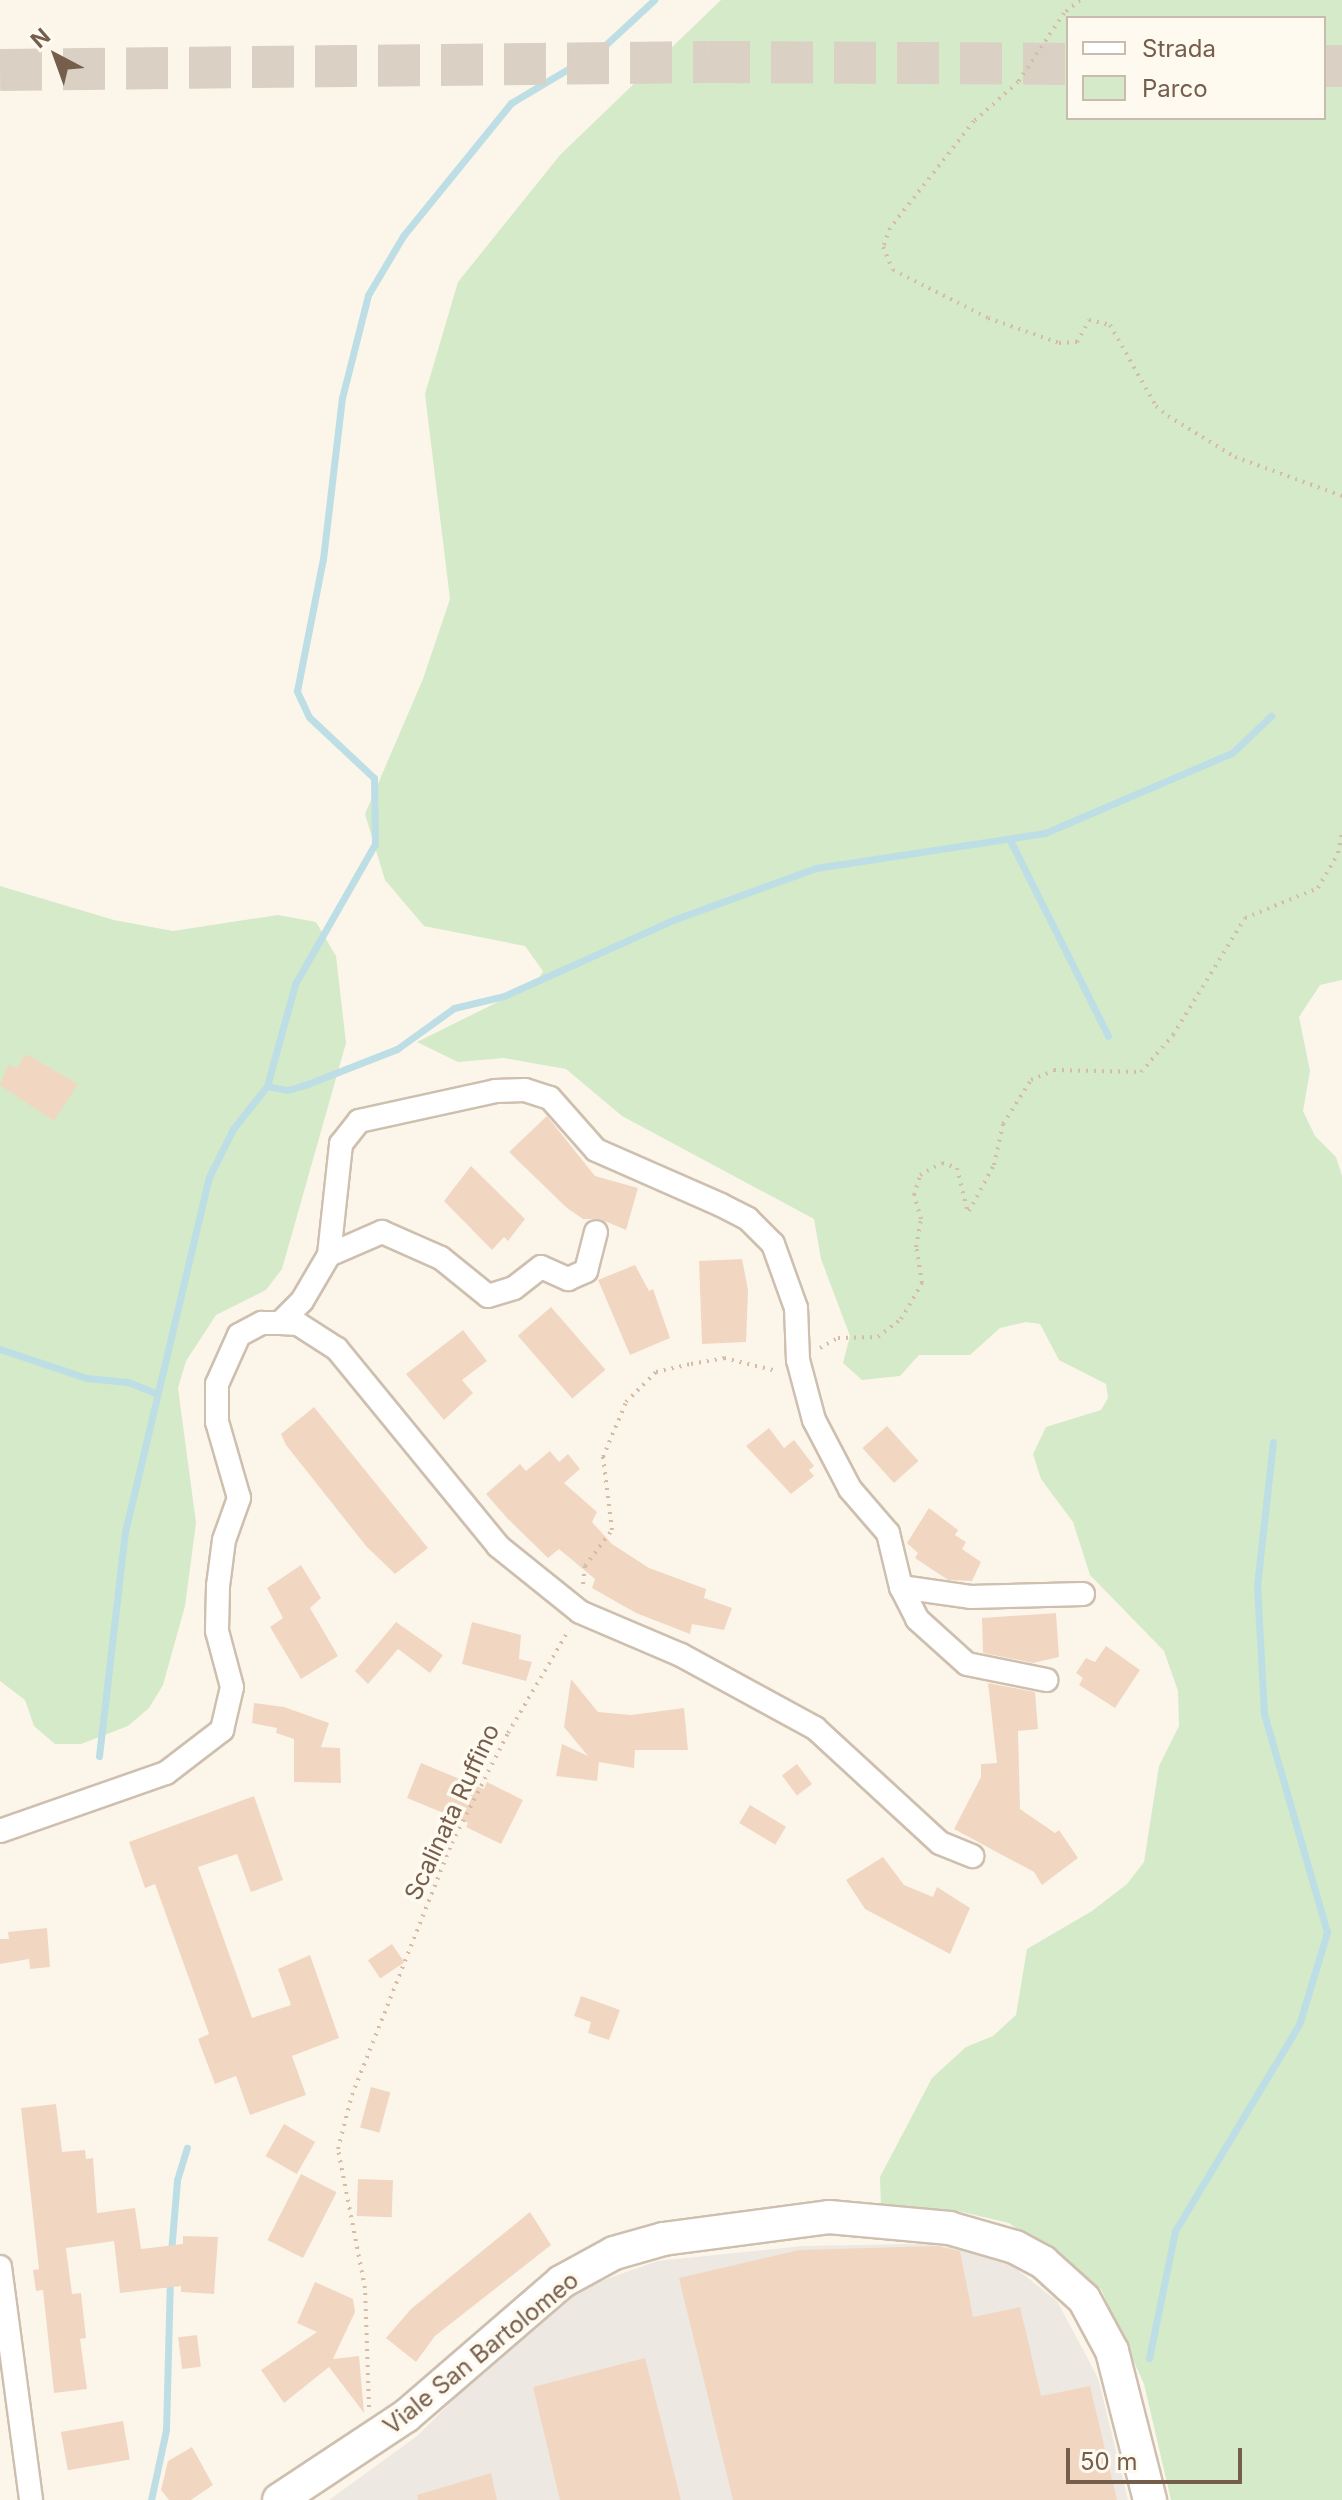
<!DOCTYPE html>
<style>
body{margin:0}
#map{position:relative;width:1342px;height:2500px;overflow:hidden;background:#fcf6ea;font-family:Inter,sans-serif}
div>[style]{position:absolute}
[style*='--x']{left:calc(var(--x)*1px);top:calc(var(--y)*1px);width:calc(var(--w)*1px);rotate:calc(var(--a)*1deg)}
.industrial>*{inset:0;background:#ede8e2}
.green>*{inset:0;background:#d4eac8}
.stream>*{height:7px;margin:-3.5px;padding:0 3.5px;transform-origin:3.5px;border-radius:3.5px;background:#bedee6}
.building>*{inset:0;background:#f1d7c2;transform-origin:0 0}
.motorway-tunnel>*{height:42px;margin-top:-21px;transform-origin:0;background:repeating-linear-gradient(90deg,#dad0c3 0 42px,transparent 0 63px)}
.path>*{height:4px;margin-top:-2px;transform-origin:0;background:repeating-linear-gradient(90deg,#d6bba5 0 2px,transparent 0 8px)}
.roads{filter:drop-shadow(2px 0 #cebfaf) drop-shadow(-2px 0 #cebfaf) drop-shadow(0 2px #cebfaf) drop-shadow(0 -2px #cebfaf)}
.minor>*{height:22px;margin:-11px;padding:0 11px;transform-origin:11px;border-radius:11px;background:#fff}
.secondary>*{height:32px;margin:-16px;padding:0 16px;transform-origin:16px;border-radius:16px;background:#fff}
span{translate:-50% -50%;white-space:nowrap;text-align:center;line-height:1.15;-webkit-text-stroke:7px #fefaf0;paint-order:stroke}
.street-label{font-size:24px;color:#765e4d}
.legend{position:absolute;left:1066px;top:16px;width:260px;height:104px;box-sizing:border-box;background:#fefaf0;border:2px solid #c8bcaf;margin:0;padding:10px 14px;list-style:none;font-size:24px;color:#765e4d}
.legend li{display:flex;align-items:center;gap:16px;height:40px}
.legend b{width:40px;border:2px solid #c8bcaf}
.north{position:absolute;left:16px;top:16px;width:80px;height:80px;-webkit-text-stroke:6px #fefaf0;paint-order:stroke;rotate:319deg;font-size:22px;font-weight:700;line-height:32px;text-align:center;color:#765e4d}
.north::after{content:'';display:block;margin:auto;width:28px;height:36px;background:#765e4d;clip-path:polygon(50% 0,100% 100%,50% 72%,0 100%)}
.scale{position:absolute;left:1066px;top:2448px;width:176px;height:36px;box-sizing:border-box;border:4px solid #765e4d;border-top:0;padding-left:10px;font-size:24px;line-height:28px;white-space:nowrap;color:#765e4d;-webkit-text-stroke:6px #fefaf0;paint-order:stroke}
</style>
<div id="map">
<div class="industrial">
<i style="clip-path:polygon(959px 2243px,1014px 2267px,1057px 2301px,1098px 2378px,1128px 2500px,329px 2500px,417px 2436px,512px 2342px,579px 2289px,657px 2261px,803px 2246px)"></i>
</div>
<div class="green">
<i style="clip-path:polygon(evenodd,721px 0,1342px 0,1342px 980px,1320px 985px,1299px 1017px,1310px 1071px,1303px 1111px,1315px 1136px,1336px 1157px,1342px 1176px,1342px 2500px,1171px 2500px,1144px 2384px,1101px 2289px,1009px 2223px,958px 2211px,881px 2207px,880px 2177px,932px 2078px,966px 2047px,993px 2036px,1016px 2015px,1027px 1949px,1092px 1911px,1127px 1884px,1144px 1862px,1159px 1766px,1179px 1726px,1178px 1691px,1164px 1651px,1090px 1575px,1073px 1522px,1041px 1479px,1033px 1454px,1046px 1427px,1101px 1410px,1108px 1398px,1106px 1384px,1059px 1360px,1040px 1324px,1026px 1322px,1000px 1328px,970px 1355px,919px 1355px,900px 1376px,862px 1380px,843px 1363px,850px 1336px,821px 1259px,814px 1219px,622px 1116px,566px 1069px,504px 1058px,458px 1062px,417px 1042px,536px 983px,543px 971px,525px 946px,424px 926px,385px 880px,365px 814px,423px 679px,450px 599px,425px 394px,458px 282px,560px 155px,721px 0,1068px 18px,1324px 18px,1324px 118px,1068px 118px,1068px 18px)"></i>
<i style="clip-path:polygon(0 886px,114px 920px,173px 931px,278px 915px,316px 922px,336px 956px,346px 1043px,282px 1269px,266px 1290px,216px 1315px,186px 1361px,178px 1388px,196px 1523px,185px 1606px,163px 1685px,149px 1708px,128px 1726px,81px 1744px,55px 1744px,34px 1726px,25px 1700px,0 1681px)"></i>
</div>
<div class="stream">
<i style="--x:1010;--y:840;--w:219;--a:63.4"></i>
<i style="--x:267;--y:1086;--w:20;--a:11"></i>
<i style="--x:287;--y:1090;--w:19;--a:-16"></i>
<i style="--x:305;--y:1085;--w:99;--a:-21.4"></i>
<i style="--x:397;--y:1049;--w:70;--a:-35.7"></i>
<i style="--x:454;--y:1008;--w:51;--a:-13.5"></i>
<i style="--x:504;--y:996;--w:185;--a:-24.2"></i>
<i style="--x:673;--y:920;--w:152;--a:-20"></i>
<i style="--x:816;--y:868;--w:232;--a:-8.7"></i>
<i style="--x:1045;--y:833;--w:203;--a:-23.2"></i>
<i style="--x:1232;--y:753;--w:54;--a:-43.5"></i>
<i style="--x:0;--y:1349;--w:91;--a:18.6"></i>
<i style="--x:86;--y:1378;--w:42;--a:5.4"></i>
<i style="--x:128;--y:1382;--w:31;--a:22"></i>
<i style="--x:99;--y:1756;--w:226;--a:-83.4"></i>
<i style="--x:125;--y:1532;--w:365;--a:-76.7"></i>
<i style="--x:209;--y:1177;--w:54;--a:-63.4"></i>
<i style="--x:233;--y:1129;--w:55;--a:-51.7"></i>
<i style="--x:267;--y:1086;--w:106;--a:-74.6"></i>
<i style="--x:295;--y:984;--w:161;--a:-60.3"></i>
<i style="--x:375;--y:844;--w:66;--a:-90.9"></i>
<i style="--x:374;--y:778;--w:89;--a:-136.8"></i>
<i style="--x:309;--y:717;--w:29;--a:-115"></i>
<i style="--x:297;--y:691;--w:135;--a:-78.9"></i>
<i style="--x:323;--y:559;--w:162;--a:-83.3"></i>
<i style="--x:342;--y:398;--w:106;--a:-75.8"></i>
<i style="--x:368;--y:295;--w:69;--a:-59.3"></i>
<i style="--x:403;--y:236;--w:171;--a:-50.9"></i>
<i style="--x:511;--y:103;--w:104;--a:-30.8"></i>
<i style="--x:600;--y:50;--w:74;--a:-42.8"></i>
<i style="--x:171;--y:2252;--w:72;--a:-85.2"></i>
<i style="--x:177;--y:2180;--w:34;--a:-73"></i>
<i style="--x:1149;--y:2358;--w:130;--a:-78.4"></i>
<i style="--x:1175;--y:2231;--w:240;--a:-59"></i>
<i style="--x:1299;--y:2025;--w:97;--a:-73.2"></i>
<i style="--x:1327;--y:1932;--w:227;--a:-106.1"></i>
<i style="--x:1264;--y:1714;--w:128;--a:-93.1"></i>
<i style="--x:1257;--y:1586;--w:145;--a:-83.7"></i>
<i style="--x:151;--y:2500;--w:72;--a:-77.9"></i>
<i style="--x:166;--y:2430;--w:149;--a:-88.5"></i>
</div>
<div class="building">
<i style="clip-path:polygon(26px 1054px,78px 1084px,54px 1121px,0 1085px,8px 1065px,17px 1068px)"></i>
<i style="clip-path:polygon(547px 1116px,595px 1176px,638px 1188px,626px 1230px,600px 1219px,583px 1219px,567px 1208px,509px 1152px)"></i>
<i style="clip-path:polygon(471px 1166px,525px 1219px,508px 1241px,504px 1237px,492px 1250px,444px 1201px)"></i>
<i style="clip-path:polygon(742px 1259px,748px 1290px,746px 1342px,702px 1344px,699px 1261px)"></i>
<i style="clip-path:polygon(635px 1265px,649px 1291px,653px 1289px,670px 1338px,630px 1355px,598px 1280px)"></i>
<i style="left:551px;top:1307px;width:83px;height:44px;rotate:49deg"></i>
<i style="clip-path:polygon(463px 1330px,487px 1361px,462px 1380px,473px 1393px,444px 1420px,406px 1374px)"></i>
<i style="clip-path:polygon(314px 1407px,428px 1548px,395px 1574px,366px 1546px,286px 1445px,281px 1434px)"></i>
<i style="left:887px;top:1426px;width:47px;height:33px;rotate:48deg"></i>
<i style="clip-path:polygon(769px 1428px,784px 1448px,794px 1440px,814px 1466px,809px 1470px,814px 1476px,791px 1494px,746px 1446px)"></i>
<i style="clip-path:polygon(550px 1451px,559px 1462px,568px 1454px,580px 1469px,564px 1483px,597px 1512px,592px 1522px,612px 1544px,649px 1568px,706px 1589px,704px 1598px,732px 1608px,724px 1630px,692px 1624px,690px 1634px,636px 1613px,592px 1588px,595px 1579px,559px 1549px,548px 1558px,507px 1518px,486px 1494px,520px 1464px,526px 1471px)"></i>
<i style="clip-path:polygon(929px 1508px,958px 1530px,955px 1535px,966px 1542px,962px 1549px,981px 1562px,972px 1581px,948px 1580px,915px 1558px,918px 1553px,907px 1543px)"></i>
<i style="clip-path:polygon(301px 1565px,321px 1598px,310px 1608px,338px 1656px,301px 1679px,270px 1627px,283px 1618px,267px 1588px)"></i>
<i style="clip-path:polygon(1056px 1613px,1059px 1657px,1033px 1663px,983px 1653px,982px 1618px)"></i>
<i style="clip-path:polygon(396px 1622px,443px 1655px,430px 1673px,398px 1649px,368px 1684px,355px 1671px)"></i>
<i style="clip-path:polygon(472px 1622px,521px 1635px,519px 1659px,532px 1662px,526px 1681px,462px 1664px)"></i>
<i style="clip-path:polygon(1106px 1646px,1140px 1670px,1115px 1708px,1079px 1685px,1083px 1678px,1076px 1673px,1086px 1658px,1095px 1662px)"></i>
<i style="clip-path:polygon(571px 1679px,598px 1712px,631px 1715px,684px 1708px,688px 1750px,635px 1750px,634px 1768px,599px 1762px,597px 1781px,556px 1776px,562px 1744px,588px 1756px,564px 1727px)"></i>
<i style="clip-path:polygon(988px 1683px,1035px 1692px,1038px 1729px,1018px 1731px,1020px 1809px,1055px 1833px,1059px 1830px,1078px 1858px,1042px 1885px,1034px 1872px,954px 1829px,981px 1777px,981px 1764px,997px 1763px)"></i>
<i style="clip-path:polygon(254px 1703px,284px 1707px,329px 1723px,321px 1747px,340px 1748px,341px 1783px,294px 1782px,294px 1739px,276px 1733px,277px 1728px,252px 1723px)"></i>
<i style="clip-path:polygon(421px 1763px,484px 1789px,487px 1782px,523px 1800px,501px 1844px,466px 1827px,468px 1823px,407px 1798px)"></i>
<i style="left:797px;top:1764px;width:25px;height:19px;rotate:53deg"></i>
<i style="clip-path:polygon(254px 1796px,283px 1880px,251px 1892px,237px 1854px,198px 1867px,252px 2018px,291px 2005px,278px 1969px,310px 1955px,339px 2038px,292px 2056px,306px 2095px,250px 2115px,236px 2076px,215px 2084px,198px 2039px,209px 2034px,155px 1884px,145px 1888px,129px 1842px)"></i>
<i style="left:750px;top:1805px;width:42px;height:21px;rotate:31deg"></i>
<i style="clip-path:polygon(883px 1857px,904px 1885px,933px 1897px,937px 1887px,970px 1908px,950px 1954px,865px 1909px,846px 1880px)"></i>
<i style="clip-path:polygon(47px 1928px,50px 1967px,30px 1969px,29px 1959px,0 1964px,0 1939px,9px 1939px,8px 1932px)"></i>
<i style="left:392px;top:1944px;width:22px;height:29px;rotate:56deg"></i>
<i style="clip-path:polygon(581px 1996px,620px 2010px,609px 2040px,588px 2033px,591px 2022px,574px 2016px)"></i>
<i style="left:371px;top:2087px;width:20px;height:42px;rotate:15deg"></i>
<i style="clip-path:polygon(56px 2104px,62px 2152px,85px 2150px,86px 2159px,93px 2158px,97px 2213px,135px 2208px,141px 2249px,183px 2244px,183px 2236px,218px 2237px,214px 2294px,181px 2292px,181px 2286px,120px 2293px,114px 2241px,66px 2248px,72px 2294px,81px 2293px,86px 2338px,80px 2339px,87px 2389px,54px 2393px,43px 2290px,36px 2291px,33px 2270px,39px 2269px,21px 2108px)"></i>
<i style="left:284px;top:2124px;width:36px;height:37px;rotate:30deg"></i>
<i style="left:301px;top:2174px;width:40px;height:74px;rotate:27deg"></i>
<i style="left:358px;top:2179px;width:35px;height:37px;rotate:2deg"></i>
<i style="clip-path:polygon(530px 2212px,551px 2245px,435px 2336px,416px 2362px,386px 2338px,411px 2309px)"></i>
<i style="clip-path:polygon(937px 2246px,960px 2251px,973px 2317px,1020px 2307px,1041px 2396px,1090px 2386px,1117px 2500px,733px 2500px,679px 2278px,799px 2250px)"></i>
<i style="clip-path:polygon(315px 2282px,353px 2299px,355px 2312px,333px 2359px,359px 2356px,364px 2413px,329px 2367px,284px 2403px,261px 2370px,317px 2332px,297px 2323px)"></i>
<i style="left:197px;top:2335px;width:32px;height:19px;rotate:83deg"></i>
<i style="clip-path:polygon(645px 2358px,681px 2500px,560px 2500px,533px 2387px)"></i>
<i style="left:123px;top:2421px;width:39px;height:63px;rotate:80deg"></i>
<i style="clip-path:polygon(192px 2447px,213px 2485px,191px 2500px,169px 2500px,161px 2490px,168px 2461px)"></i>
<i style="clip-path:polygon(491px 2473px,497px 2500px,418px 2500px,417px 2495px)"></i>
</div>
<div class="motorway-tunnel">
<i style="--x:1324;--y:66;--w:18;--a:0"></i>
<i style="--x:0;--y:70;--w:708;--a:-0.65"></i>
<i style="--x:708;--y:62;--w:360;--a:0.3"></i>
</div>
<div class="path">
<i style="--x:1080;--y:0;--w:21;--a:141"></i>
<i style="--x:1064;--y:13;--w:83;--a:123.7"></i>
<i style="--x:1018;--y:82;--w:59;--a:138.4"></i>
<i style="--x:974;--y:121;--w:136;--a:128.1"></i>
<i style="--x:890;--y:228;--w:20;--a:110"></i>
<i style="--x:883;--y:247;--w:25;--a:67"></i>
<i style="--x:893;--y:270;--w:106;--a:26.8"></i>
<i style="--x:988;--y:318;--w:75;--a:19.4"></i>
<i style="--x:1059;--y:343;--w:18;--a:-3"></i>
<i style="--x:1077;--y:342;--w:25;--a:-61"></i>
<i style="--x:1089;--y:320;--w:22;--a:13"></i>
<i style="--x:1110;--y:325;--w:93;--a:60.4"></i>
<i style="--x:1156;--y:406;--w:16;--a:40"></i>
<i style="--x:1168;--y:416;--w:79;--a:31.5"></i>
<i style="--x:1235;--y:457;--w:114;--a:20"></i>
<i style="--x:969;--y:1211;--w:52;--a:-61.5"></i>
<i style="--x:994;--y:1165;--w:42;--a:-77.6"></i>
<i style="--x:1003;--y:1124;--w:52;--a:-57.5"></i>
<i style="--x:1031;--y:1080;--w:25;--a:-23"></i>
<i style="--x:1054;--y:1070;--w:87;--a:1.3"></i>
<i style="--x:1141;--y:1072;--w:49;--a:-49.1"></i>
<i style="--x:1173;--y:1035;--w:137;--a:-58.4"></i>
<i style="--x:1245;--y:918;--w:79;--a:-22.3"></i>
<i style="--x:1318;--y:888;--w:40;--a:-60.3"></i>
<i style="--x:1338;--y:853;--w:20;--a:-79"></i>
<i style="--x:820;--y:1348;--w:21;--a:-29"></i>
<i style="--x:838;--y:1338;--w:40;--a:-1.4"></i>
<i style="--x:878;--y:1337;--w:29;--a:-38"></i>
<i style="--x:901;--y:1319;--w:42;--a:-59.7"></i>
<i style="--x:922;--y:1283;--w:36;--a:-99"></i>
<i style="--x:916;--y:1247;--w:28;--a:-80"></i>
<i style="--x:921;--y:1219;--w:25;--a:-106"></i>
<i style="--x:914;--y:1195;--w:21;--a:-73"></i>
<i style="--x:920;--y:1175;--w:25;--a:-29"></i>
<i style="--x:942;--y:1163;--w:16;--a:18"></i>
<i style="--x:957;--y:1168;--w:46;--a:76.3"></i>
<i style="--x:583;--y:1584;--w:18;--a:-84"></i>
<i style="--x:585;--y:1566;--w:45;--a:-53.1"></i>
<i style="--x:612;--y:1530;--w:74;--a:-97"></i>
<i style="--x:603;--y:1457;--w:60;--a:-67.3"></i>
<i style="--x:626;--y:1402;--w:42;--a:-45"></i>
<i style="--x:656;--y:1372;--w:36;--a:-13"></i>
<i style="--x:691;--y:1364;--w:34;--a:-10"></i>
<i style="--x:724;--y:1358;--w:55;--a:13.8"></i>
<i style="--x:369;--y:2407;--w:119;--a:-91.9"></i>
<i style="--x:365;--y:2288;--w:142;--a:-101"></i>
<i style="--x:338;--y:2149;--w:56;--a:-75.5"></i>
<i style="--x:352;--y:2095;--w:271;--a:-68.4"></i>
<i style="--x:452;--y:1843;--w:123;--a:-63"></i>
<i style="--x:508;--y:1733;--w:120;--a:-59.4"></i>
</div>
<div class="roads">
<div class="minor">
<i style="--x:329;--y:1255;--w:58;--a:-23.5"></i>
<i style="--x:382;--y:1232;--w:64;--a:23.8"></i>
<i style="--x:441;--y:1258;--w:60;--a:39"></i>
<i style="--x:488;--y:1296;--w:27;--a:-17"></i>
<i style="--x:514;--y:1288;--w:34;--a:-38"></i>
<i style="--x:541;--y:1267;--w:30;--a:24"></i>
<i style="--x:568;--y:1279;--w:20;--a:-24"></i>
<i style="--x:586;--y:1271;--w:40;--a:-75.6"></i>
<i style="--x:280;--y:1323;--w:31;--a:-45"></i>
<i style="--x:302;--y:1301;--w:53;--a:-59.6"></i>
<i style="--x:329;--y:1255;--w:112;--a:-83.8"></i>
<i style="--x:341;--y:1144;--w:29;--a:-52"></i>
<i style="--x:359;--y:1121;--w:139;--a:-12.4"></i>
<i style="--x:495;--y:1091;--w:30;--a:-2"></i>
<i style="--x:525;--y:1090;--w:26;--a:18"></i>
<i style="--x:550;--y:1098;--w:69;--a:48.5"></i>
<i style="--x:596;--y:1150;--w:137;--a:23.7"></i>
<i style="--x:721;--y:1205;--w:30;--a:27"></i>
<i style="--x:748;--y:1219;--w:35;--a:45"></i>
<i style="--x:773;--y:1244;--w:68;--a:70.2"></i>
<i style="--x:796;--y:1308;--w:52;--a:87.8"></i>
<i style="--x:798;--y:1360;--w:62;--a:75.1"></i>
<i style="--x:814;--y:1420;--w:78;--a:62.4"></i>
<i style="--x:850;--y:1489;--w:58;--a:49.2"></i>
<i style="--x:888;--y:1533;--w:56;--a:76.5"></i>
<i style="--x:901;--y:1587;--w:36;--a:63"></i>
<i style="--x:917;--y:1619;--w:67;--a:42"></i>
<i style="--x:967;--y:1664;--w:81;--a:11.4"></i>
<i style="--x:901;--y:1587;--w:70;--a:8.2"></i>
<i style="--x:970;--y:1597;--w:113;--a:-1.5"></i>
<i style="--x:0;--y:1831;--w:176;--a:-19.3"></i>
<i style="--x:166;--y:1773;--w:71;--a:-37.5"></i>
<i style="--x:222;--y:1730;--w:44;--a:-76.9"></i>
<i style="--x:232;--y:1687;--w:58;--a:-105"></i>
<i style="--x:217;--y:1631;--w:45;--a:-88.7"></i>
<i style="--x:218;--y:1586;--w:46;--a:-82.6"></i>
<i style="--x:224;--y:1540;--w:45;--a:-70.3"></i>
<i style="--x:239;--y:1498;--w:79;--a:-106.1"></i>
<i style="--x:217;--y:1422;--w:38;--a:-90"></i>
<i style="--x:217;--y:1384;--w:54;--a:-65.8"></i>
<i style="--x:239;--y:1335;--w:26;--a:-28"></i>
<i style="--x:262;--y:1323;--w:18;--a:0"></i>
<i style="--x:280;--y:1323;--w:18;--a:3"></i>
<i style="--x:298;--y:1324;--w:46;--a:32.7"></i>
<i style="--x:337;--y:1349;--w:254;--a:50.7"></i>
<i style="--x:498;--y:1546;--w:105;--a:38.8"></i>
<i style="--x:580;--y:1612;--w:110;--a:23.1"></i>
<i style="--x:681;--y:1655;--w:153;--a:28.6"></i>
<i style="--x:815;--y:1728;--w:170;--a:42.6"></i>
<i style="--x:940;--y:1843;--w:35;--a:22"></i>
<i style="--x:0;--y:2267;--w:235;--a:82.4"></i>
</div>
<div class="secondary">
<i style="--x:279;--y:2500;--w:152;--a:-33.5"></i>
<i style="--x:406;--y:2416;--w:205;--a:-40.8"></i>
<i style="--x:561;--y:2282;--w:60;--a:-28.7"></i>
<i style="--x:614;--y:2253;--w:51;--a:-15.9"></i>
<i style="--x:663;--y:2239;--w:167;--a:-7.5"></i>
<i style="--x:829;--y:2217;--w:121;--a:5.2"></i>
<i style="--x:949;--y:2228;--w:69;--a:16.1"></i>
<i style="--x:1015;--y:2247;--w:32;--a:28"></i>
<i style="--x:1043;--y:2262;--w:55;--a:42.1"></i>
<i style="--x:1084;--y:2299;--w:59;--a:61.7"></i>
<i style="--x:1112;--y:2351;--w:154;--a:75.7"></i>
</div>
</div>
<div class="street-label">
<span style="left:452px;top:1812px;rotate:-65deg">Scalinata Ruffino</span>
<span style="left:481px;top:2353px;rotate:-39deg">Viale San Bartolomeo</span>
</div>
<ul class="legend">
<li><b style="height:10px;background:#fff"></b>Strada</li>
<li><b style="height:22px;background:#d4eac8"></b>Parco</li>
</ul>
<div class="north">N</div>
<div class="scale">50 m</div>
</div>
